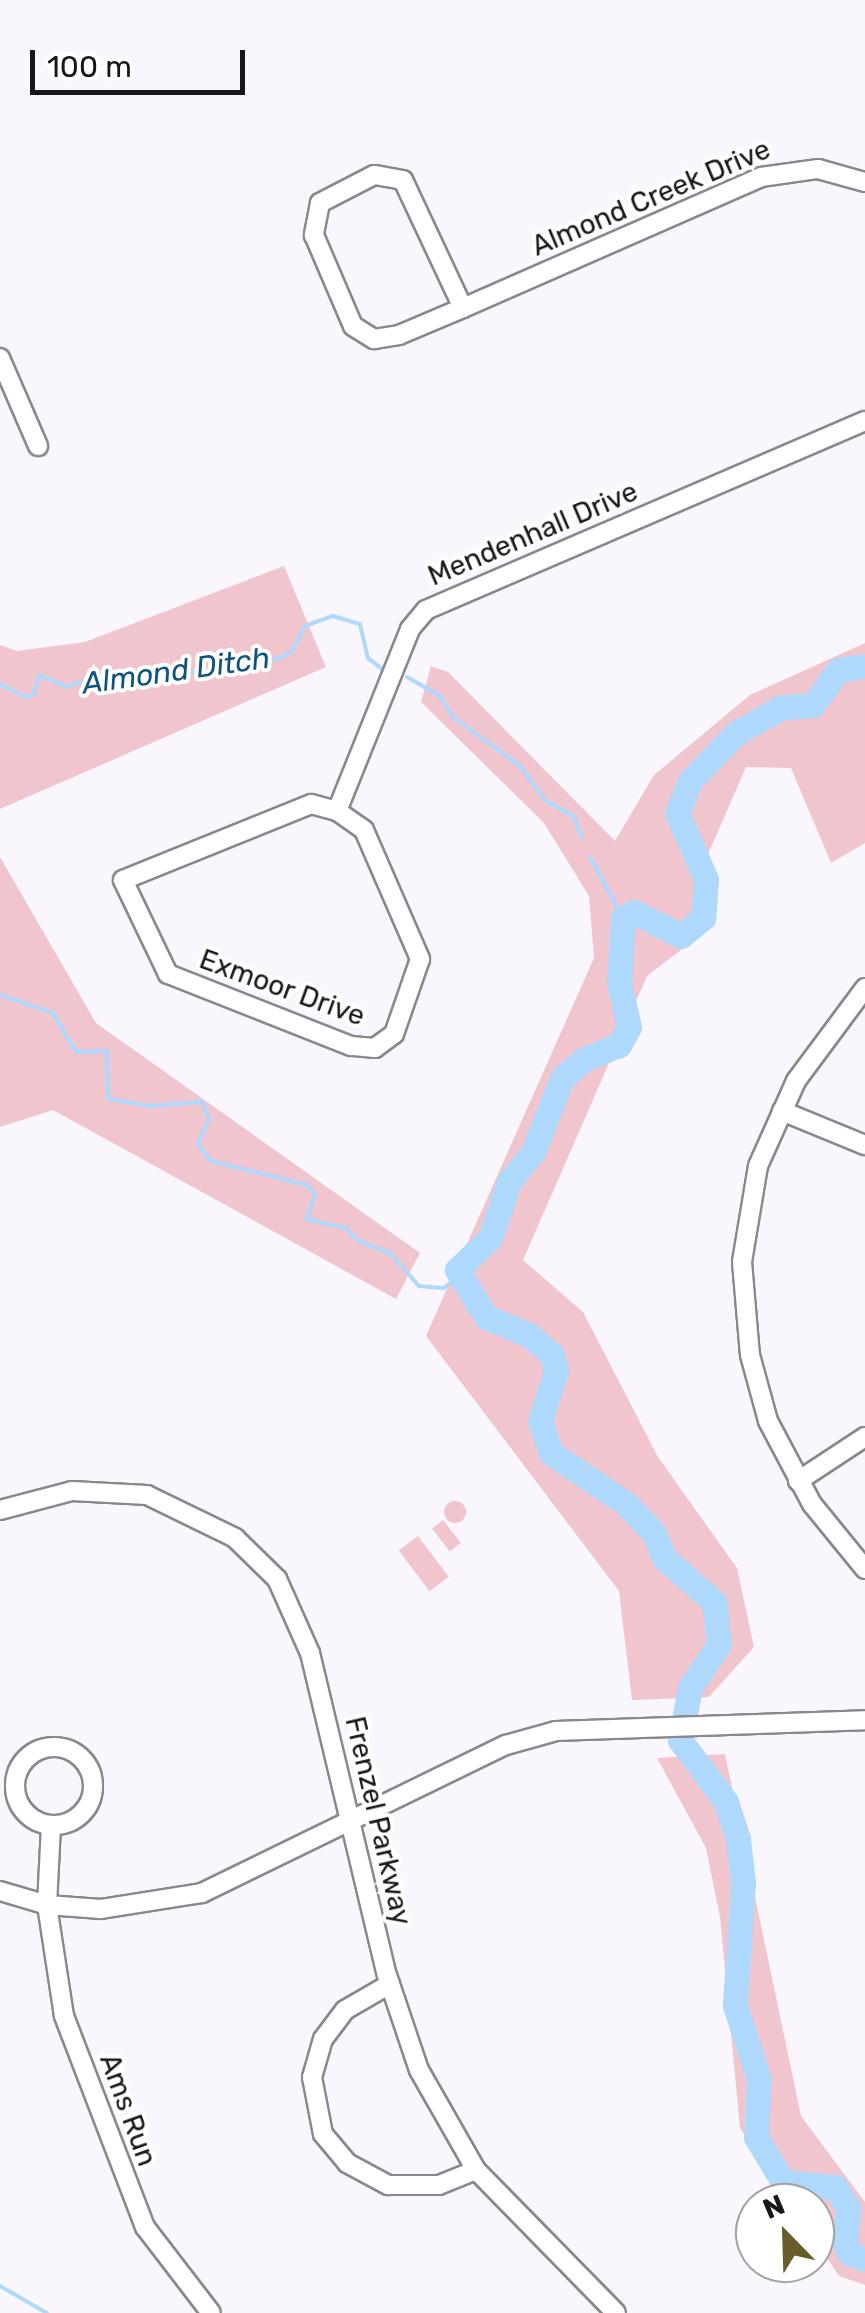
<!DOCTYPE html>
<style>
body{margin:0}
#map{position:relative;width:865px;height:2313px;overflow:hidden;background:#f9f6fe;font-family:Rubik,sans-serif}
div>[style]{position:absolute}
[style*='--x']{left:calc(var(--x)*1px);top:calc(var(--y)*1px);width:calc(var(--w)*1px);rotate:calc(var(--a)*1deg)}
.green>*{inset:0;background:#f1c5cd;transform-origin:0 0}
.round{border-radius:50%}
.stream>*{height:4px;margin:-2px;padding:0 2px;transform-origin:2px;border-radius:2px;background:#aed9fc}
.river>*{height:25px;margin:-12.5px;padding:0 12.5px;transform-origin:12.5px;border-radius:12.5px;background:#aed9fc}
.roads{filter:drop-shadow(2px 0 #8a878e) drop-shadow(-2px 0 #8a878e) drop-shadow(0 2px #8a878e) drop-shadow(0 -2px #8a878e)}
.minor>*{height:18px;margin:-9px;padding:0 9px;transform-origin:9px;border-radius:9px;background:#fff}
.minor>.ring{margin:-9px;padding:0;box-sizing:content-box;background:none;border:18px solid #fff;border-radius:50%}
span{translate:-50% -50%;white-space:nowrap;text-align:center;line-height:1.15;-webkit-text-stroke:8px #fff;paint-order:stroke}
.street-label{font-size:28px;color:#171619}
.water-label{font-size:30px;color:#0e537f;font-style:italic}
.north{position:absolute;left:735px;top:2183px;width:100px;height:100px;box-sizing:border-box;background:#fff;border:2px solid #a2a2a3;border-radius:50%;rotate:337deg;font-size:28px;font-weight:700;line-height:40px;text-align:center;color:#171619}
.north::after{content:'';display:block;margin:auto;width:35px;height:45px;background:#685d2a;clip-path:polygon(50% 0,100% 100%,50% 72%,0 100%)}
.scale{position:absolute;left:30px;top:50px;width:215px;height:45px;box-sizing:border-box;border:5px solid #171619;border-top:0;padding-left:12px;font-size:30px;line-height:35px;white-space:nowrap;color:#171619;-webkit-text-stroke:8px #fff;paint-order:stroke}
</style>
<div id="map">
<div class="green">
<i style="clip-path:polygon(284px 566px,326px 667px,0 809px,0 645px,17px 651px,85px 642px)"></i>
<i style="clip-path:polygon(865px 643px,865px 843px,831px 863px,791px 768px,746px 767px,708px 854px,712px 926px,647px 976px,523px 1260px,583px 1312px,658px 1457px,737px 1568px,754px 1647px,709px 1697px,632px 1700px,619px 1591px,426px 1336px,594px 958px,589px 896px,544px 823px,421px 702px,431px 666px,448px 672px,615px 841px,654px 775px,750px 695px)"></i>
<i style="clip-path:polygon(0 857px,96px 1023px,420px 1253px,396px 1299px,53px 1110px,0 1127px)"></i>
<i class="round" style="left:444px;top:1501px;width:22px;height:22px"></i>
<i style="left:443px;top:1520px;width:29px;height:14px;rotate:52deg"></i>
<i style="left:418px;top:1536px;width:51px;height:24px;rotate:53deg"></i>
<i style="clip-path:polygon(725px 1754px,801px 2116px,865px 2202px,865px 2285px,839px 2276px,815px 2240px,815px 2203px,790px 2203px,740px 2128px,720px 1917px,706px 1848px,657px 1758px)"></i>
</div>
<div class="stream">
<i style="--x:407;--y:677;--w:38;--a:30"></i>
<i style="--x:440;--y:696;--w:25;--a:58"></i>
<i style="--x:453;--y:717;--w:83;--a:36.2"></i>
<i style="--x:520;--y:766;--w:42;--a:53.7"></i>
<i style="--x:545;--y:800;--w:34;--a:30"></i>
<i style="--x:574;--y:817;--w:22;--a:69"></i>
<i style="--x:0;--y:684;--w:29;--a:27"></i>
<i style="--x:26;--y:697;--w:9;--a:-21"></i>
<i style="--x:34;--y:694;--w:20;--a:-75"></i>
<i style="--x:39;--y:675;--w:30;--a:23"></i>
<i style="--x:67;--y:687;--w:28;--a:-21"></i>
<i style="--x:93;--y:677;--w:30;--a:15"></i>
<i style="--x:122;--y:685;--w:36;--a:-24"></i>
<i style="--x:155;--y:670;--w:45;--a:3.8"></i>
<i style="--x:200;--y:673;--w:81;--a:-10.6"></i>
<i style="--x:280;--y:658;--w:14;--a:-30"></i>
<i style="--x:292;--y:651;--w:28;--a:-63"></i>
<i style="--x:305;--y:626;--w:30;--a:-20"></i>
<i style="--x:333;--y:616;--w:28;--a:17"></i>
<i style="--x:360;--y:624;--w:35;--a:77"></i>
<i style="--x:368;--y:658;--w:18;--a:38"></i>
<i style="--x:590;--y:857;--w:69;--a:61.6"></i>
<i style="--x:0;--y:995;--w:56;--a:18.8"></i>
<i style="--x:53;--y:1013;--w:45;--a:59.5"></i>
<i style="--x:76;--y:1052;--w:31;--a:-2"></i>
<i style="--x:107;--y:1051;--w:48;--a:88.8"></i>
<i style="--x:108;--y:1099;--w:44;--a:9.2"></i>
<i style="--x:151;--y:1106;--w:51;--a:-4.5"></i>
<i style="--x:202;--y:1102;--w:18;--a:68"></i>
<i style="--x:209;--y:1119;--w:27;--a:114"></i>
<i style="--x:198;--y:1144;--w:21;--a:53"></i>
<i style="--x:211;--y:1161;--w:99;--a:14"></i>
<i style="--x:307;--y:1185;--w:12;--a:48"></i>
<i style="--x:315;--y:1194;--w:26;--a:108"></i>
<i style="--x:307;--y:1219;--w:40;--a:13"></i>
<i style="--x:346;--y:1228;--w:18;--a:47"></i>
<i style="--x:358;--y:1241;--w:34;--a:21"></i>
<i style="--x:390;--y:1253;--w:44;--a:48.7"></i>
<i style="--x:419;--y:1286;--w:25;--a:5"></i>
<i style="--x:444;--y:1288;--w:17;--a:-40"></i>
<i style="--x:0;--y:2286;--w:54;--a:29.9"></i>
</div>
<div class="river">
<i style="--x:865;--y:666;--w:27;--a:172"></i>
<i style="--x:838;--y:670;--w:43;--a:125.5"></i>
<i style="--x:813;--y:705;--w:31;--a:176"></i>
<i style="--x:782;--y:707;--w:53;--a:150.5"></i>
<i style="--x:736;--y:733;--w:66;--a:133.8"></i>
<i style="--x:690;--y:781;--w:35;--a:112"></i>
<i style="--x:677;--y:813;--w:72;--a:66.3"></i>
<i style="--x:706;--y:879;--w:39;--a:94"></i>
<i style="--x:703;--y:918;--w:28;--a:141"></i>
<i style="--x:681;--y:936;--w:53;--a:-152.9"></i>
<i style="--x:634;--y:912;--w:13;--a:151"></i>
<i style="--x:623;--y:918;--w:65;--a:93.5"></i>
<i style="--x:619;--y:983;--w:45;--a:77.2"></i>
<i style="--x:629;--y:1027;--w:21;--a:119"></i>
<i style="--x:619;--y:1045;--w:38;--a:158"></i>
<i style="--x:584;--y:1059;--w:29;--a:139"></i>
<i style="--x:562;--y:1078;--w:79;--a:111.4"></i>
<i style="--x:533;--y:1152;--w:38;--a:129"></i>
<i style="--x:509;--y:1182;--w:59;--a:108.7"></i>
<i style="--x:490;--y:1238;--w:46;--a:135.9"></i>
<i style="--x:457;--y:1270;--w:55;--a:58.3"></i>
<i style="--x:486;--y:1317;--w:47;--a:22.7"></i>
<i style="--x:529;--y:1335;--w:30;--a:41"></i>
<i style="--x:552;--y:1355;--w:16;--a:76"></i>
<i style="--x:556;--y:1371;--w:52;--a:107.7"></i>
<i style="--x:540;--y:1421;--w:34;--a:71"></i>
<i style="--x:551;--y:1453;--w:89;--a:34"></i>
<i style="--x:625;--y:1503;--w:42;--a:46"></i>
<i style="--x:654;--y:1533;--w:27;--a:68"></i>
<i style="--x:664;--y:1558;--w:67;--a:41.3"></i>
<i style="--x:714;--y:1602;--w:42;--a:83.2"></i>
<i style="--x:719;--y:1644;--w:53;--a:123.4"></i>
<i style="--x:690;--y:1688;--w:53;--a:100.9"></i>
<i style="--x:680;--y:1740;--w:77;--a:53.4"></i>
<i style="--x:726;--y:1802;--w:39;--a:72"></i>
<i style="--x:738;--y:1839;--w:44;--a:83.5"></i>
<i style="--x:743;--y:1883;--w:122;--a:93.8"></i>
<i style="--x:735;--y:2005;--w:79;--a:72.3"></i>
<i style="--x:759;--y:2080;--w:57;--a:93"></i>
<i style="--x:756;--y:2137;--w:52;--a:59"></i>
<i style="--x:783;--y:2182;--w:52;--a:5.5"></i>
<i style="--x:835;--y:2187;--w:25;--a:58"></i>
<i style="--x:848;--y:2208;--w:35;--a:95"></i>
<i style="--x:845;--y:2243;--w:11;--a:68"></i>
<i style="--x:849;--y:2253;--w:17;--a:21"></i>
</div>
<div class="roads">
<div class="minor">
<i style="--x:463;--y:308;--w:141;--a:-115.1"></i>
<i style="--x:403;--y:180;--w:29;--a:-170"></i>
<i style="--x:374;--y:175;--w:61;--a:152.6"></i>
<i style="--x:320;--y:203;--w:33;--a:101"></i>
<i style="--x:314;--y:235;--w:99;--a:66.8"></i>
<i style="--x:353;--y:326;--w:25;--a:32"></i>
<i style="--x:374;--y:339;--w:25;--a:-9"></i>
<i style="--x:399;--y:335;--w:69;--a:-22.9"></i>
<i style="--x:463;--y:308;--w:326;--a:-23.7"></i>
<i style="--x:761;--y:177;--w:58;--a:-8"></i>
<i style="--x:818;--y:169;--w:49;--a:15.5"></i>
<i style="--x:0;--y:358;--w:96;--a:66.6"></i>
<i style="--x:311;--y:804;--w:27;--a:15"></i>
<i style="--x:337;--y:811;--w:33;--a:35"></i>
<i style="--x:364;--y:830;--w:141;--a:66.5"></i>
<i style="--x:420;--y:959;--w:79;--a:109.1"></i>
<i style="--x:394;--y:1034;--w:24;--a:144"></i>
<i style="--x:375;--y:1048;--w:24;--a:-175"></i>
<i style="--x:351;--y:1046;--w:197;--a:-158.5"></i>
<i style="--x:168;--y:974;--w:104;--a:-115.6"></i>
<i style="--x:123;--y:880;--w:203;--a:-22"></i>
<i style="--x:337;--y:811;--w:196;--a:-68.1"></i>
<i style="--x:410;--y:629;--w:25;--a:-50"></i>
<i style="--x:426;--y:610;--w:478;--a:-23.3"></i>
<i style="--x:865;--y:988;--w:116;--a:126.6"></i>
<i style="--x:796;--y:1081;--w:93;--a:114.1"></i>
<i style="--x:758;--y:1166;--w:97;--a:99.5"></i>
<i style="--x:742;--y:1262;--w:93;--a:85.1"></i>
<i style="--x:750;--y:1355;--w:68;--a:74.7"></i>
<i style="--x:768;--y:1421;--w:94;--a:62.1"></i>
<i style="--x:812;--y:1504;--w:84;--a:50.8"></i>
<i style="--x:782;--y:1111;--w:90;--a:22.3"></i>
<i style="--x:798;--y:1481;--w:80;--a:-33.3"></i>
<i style="--x:0;--y:1510;--w:74;--a:-14.8"></i>
<i style="--x:72;--y:1491;--w:75;--a:3.1"></i>
<i style="--x:147;--y:1495;--w:98;--a:26"></i>
<i style="--x:235;--y:1538;--w:59;--a:44.3"></i>
<i style="--x:277;--y:1579;--w:81;--a:66"></i>
<i style="--x:310;--y:1653;--w:331;--a:76.6"></i>
<i style="--x:387;--y:1975;--w:100;--a:71.4"></i>
<i style="--x:419;--y:2070;--w:115;--a:60.3"></i>
<i style="--x:476;--y:2170;--w:200;--a:45.6"></i>
<i class="ring" style="left:15px;top:1747px;width:60px;height:60px"></i>
<i style="--x:51;--y:1826;--w:79;--a:92.9"></i>
<i style="--x:47;--y:1905;--w:112;--a:81.3"></i>
<i style="--x:64;--y:2016;--w:226;--a:69"></i>
<i style="--x:145;--y:2227;--w:108;--a:52.5"></i>
<i style="--x:0;--y:1891;--w:49;--a:16.6"></i>
<i style="--x:47;--y:1905;--w:54;--a:4.2"></i>
<i style="--x:101;--y:1909;--w:102;--a:-9"></i>
<i style="--x:202;--y:1893;--w:338;--a:-26"></i>
<i style="--x:506;--y:1745;--w:52;--a:-15.6"></i>
<i style="--x:556;--y:1731;--w:309;--a:-2"></i>
<i style="--x:390;--y:1984;--w:52;--a:150"></i>
<i style="--x:345;--y:2010;--w:36;--a:127"></i>
<i style="--x:323;--y:2039;--w:40;--a:106"></i>
<i style="--x:312;--y:2077;--w:58;--a:79.1"></i>
<i style="--x:323;--y:2134;--w:38;--a:50"></i>
<i style="--x:347;--y:2163;--w:47;--a:28.2"></i>
<i style="--x:388;--y:2185;--w:51;--a:0"></i>
<i style="--x:439;--y:2185;--w:40;--a:-22"></i>
</div>
</div>
<div class="street-label">
<span style="left:651px;top:198px;rotate:-23deg">Almond Creek Drive</span>
<span style="left:533px;top:534px;rotate:-23deg">Mendenhall Drive</span>
<span style="left:282px;top:988px;rotate:20deg">Exmoor Drive</span>
<span style="left:378px;top:1821px;rotate:77deg">Frenzel Parkway</span>
<span style="left:128px;top:2110px;rotate:70deg">Ams Run</span>
</div>
<div class="water-label">
<span style="left:176px;top:671px;rotate:-8deg">Almond Ditch</span>
</div>
<div class="north">N</div>
<div class="scale">100 m</div>
</div>
